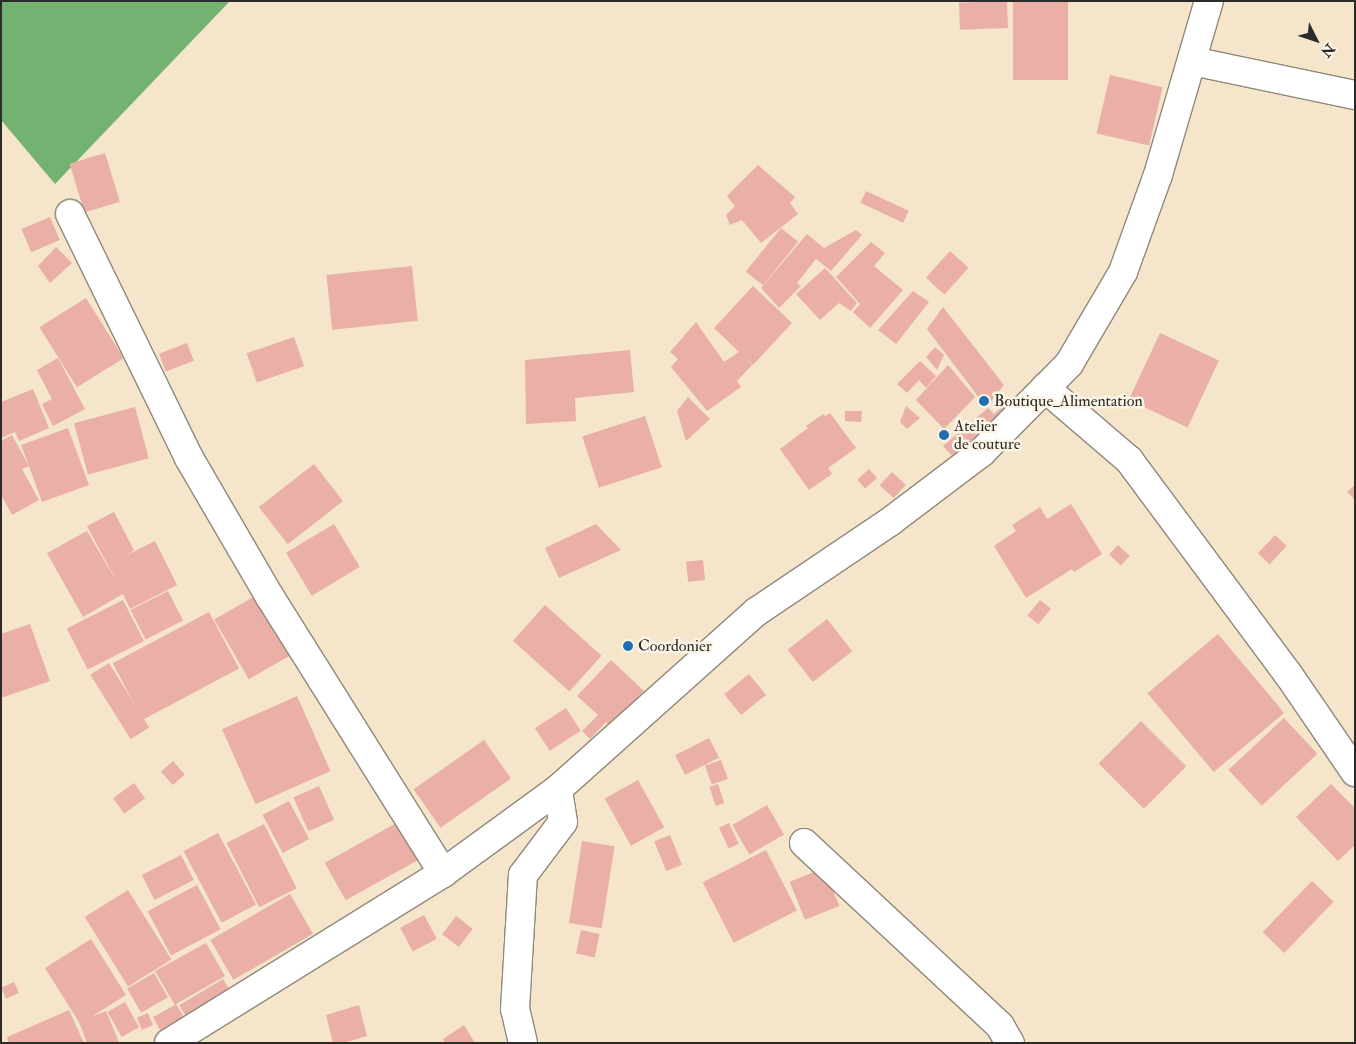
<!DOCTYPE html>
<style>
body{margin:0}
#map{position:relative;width:1356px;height:1044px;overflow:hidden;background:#f4e5cb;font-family:"IM FELL Double Pica",serif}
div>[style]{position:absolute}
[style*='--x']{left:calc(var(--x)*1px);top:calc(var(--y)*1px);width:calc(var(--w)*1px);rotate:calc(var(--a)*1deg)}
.forest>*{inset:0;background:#74b272}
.building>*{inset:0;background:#eaafa6;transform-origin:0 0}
.roads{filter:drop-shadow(1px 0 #90887b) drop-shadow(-1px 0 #90887b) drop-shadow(0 1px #90887b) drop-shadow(0 -1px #90887b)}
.minor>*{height:28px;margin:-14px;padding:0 14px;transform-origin:14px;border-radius:14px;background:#fff}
.dots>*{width:14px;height:14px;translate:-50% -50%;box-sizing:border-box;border:2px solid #fcf5e5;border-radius:50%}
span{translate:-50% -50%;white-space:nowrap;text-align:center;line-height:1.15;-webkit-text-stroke:5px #fcf5e5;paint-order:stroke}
.poi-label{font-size:16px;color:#2b2b2b}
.left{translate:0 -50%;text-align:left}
.frame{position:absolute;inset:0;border:2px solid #2b2b2b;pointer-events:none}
.north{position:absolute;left:1291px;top:15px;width:50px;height:50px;-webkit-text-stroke:4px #fcf5e5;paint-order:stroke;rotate:131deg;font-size:14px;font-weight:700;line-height:20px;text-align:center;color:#2b2b2b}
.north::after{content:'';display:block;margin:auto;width:18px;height:22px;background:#2b2b2b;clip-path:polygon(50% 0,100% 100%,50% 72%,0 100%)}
</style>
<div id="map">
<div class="forest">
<i style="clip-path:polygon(1px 1px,230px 1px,55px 184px,1px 120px)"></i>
</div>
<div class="building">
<i style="left:1007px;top:1px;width:27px;height:48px;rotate:88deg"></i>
<i style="left:1013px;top:1px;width:55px;height:79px"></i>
<i style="left:1110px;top:75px;width:54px;height:60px;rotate:13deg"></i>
<i style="left:105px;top:153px;width:51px;height:37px;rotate:73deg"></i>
<i style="clip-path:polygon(758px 165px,795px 197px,790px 203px,798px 214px,761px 243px,742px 220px,730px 225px,726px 215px,735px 206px,727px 196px)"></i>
<i style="left:866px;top:191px;width:47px;height:13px;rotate:25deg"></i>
<i style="left:50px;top:217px;width:25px;height:31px;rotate:67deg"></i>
<i style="left:781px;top:228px;width:22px;height:56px;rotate:39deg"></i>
<i style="clip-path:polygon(856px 230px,862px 235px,831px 271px,816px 259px,797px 283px,801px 286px,779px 308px,761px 288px,807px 234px,824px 248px)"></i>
<i style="clip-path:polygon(871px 242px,885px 253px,874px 266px,903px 290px,870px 328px,853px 312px,860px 304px,836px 277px)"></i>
<i style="clip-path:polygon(56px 247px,72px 263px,50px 283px,38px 266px)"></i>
<i style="left:950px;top:251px;width:25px;height:36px;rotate:42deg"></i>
<i style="left:412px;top:266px;width:55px;height:86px;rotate:84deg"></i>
<i style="clip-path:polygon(825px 268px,857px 303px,851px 311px,839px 303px,820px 320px,796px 294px)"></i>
<i style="clip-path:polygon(753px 286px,792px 323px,753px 365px,746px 358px,752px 365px,737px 381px,741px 387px,707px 411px,671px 367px,678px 359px,670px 352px,696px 322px,724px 362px,739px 352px,714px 328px)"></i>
<i style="clip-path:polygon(913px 291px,929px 302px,896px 344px,878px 330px)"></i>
<i style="left:86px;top:298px;width:71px;height:55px;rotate:58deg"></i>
<i style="clip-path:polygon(943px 307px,1004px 385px,986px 407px,927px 329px)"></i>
<i style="left:1160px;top:333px;width:65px;height:74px;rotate:25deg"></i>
<i style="left:294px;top:337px;width:31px;height:50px;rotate:71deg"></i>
<i style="left:187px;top:343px;width:19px;height:30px;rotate:69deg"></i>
<i style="clip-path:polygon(935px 347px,944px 355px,937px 370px,926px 357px)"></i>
<i style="clip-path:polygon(630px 350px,634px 392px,575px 398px,576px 421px,526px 424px,525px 360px)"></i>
<i style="clip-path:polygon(58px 358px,85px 409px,53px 426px,42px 404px,52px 399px,37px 370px)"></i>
<i style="clip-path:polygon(920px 361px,936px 376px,926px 388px,919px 380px,907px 393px,897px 384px)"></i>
<i style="clip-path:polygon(948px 365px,975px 397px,944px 429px,916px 400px)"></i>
<i style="clip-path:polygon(33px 389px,49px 428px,19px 441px,15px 432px,1px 438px,1px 402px)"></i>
<i style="clip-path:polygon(688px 397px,710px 419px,686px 441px,677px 411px)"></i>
<i style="clip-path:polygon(1011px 399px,1019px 407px,959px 464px,943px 446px,988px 408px,994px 414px)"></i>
<i style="clip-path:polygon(906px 406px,920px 418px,907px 429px,900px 422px)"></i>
<i style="left:135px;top:407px;width:53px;height:63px;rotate:75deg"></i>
<i style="clip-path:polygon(845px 411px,862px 411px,861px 422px,845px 421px)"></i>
<i style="clip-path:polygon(830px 413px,856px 448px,828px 468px,832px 474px,809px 490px,780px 449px,808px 428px,806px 426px,823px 414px,825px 416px)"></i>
<i style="left:645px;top:416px;width:54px;height:66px;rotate:72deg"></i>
<i style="clip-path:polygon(68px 428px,89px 485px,42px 502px,29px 466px,22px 469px,39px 500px,12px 515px,1px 495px,1px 441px,12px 435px,29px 466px,21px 445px)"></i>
<i style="left:314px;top:464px;width:47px;height:70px;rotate:52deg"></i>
<i style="left:869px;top:469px;width:12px;height:16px;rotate:48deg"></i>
<i style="left:892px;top:472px;width:19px;height:18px;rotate:43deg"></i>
<i style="clip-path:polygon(1355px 485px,1355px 500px,1347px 492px)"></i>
<i style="clip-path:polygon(1071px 504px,1102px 554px,1074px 572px,1072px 569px,1026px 598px,994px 546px,1016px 531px,1012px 525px,1040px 507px,1047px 519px)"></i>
<i style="clip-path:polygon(114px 512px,134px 550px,127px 555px,155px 541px,177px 585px,130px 609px,123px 594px,83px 617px,47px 553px,87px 531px,118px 584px,87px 526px)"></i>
<i style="left:334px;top:524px;width:50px;height:56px;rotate:59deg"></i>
<i style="clip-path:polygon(596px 524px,621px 550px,559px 578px,545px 548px)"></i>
<i style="left:1275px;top:535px;width:16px;height:25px;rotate:43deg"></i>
<i style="left:1118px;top:545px;width:16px;height:13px;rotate:43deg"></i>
<i style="left:703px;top:560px;width:20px;height:17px;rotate:84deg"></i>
<i style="left:168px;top:591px;width:33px;height:42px;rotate:63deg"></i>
<i style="left:255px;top:596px;width:69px;height:47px;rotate:60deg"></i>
<i style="left:123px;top:600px;width:46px;height:63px;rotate:63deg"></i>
<i style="left:1040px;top:600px;width:14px;height:20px;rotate:39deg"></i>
<i style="left:545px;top:605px;width:76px;height:48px;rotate:42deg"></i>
<i style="left:209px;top:612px;width:64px;height:109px;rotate:62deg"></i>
<i style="left:827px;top:619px;width:41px;height:50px;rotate:52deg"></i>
<i style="clip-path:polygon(30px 624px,50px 681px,1px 698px,1px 634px)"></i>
<i style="left:1218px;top:634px;width:103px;height:92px;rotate:50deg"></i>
<i style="clip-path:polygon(611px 660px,644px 691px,610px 727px,606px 722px,590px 739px,582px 731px,598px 715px,577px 696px)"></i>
<i style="left:109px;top:663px;width:76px;height:22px;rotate:58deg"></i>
<i style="left:749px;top:674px;width:27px;height:32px;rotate:51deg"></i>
<i style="left:297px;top:696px;width:82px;height:82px;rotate:66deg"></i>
<i style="left:566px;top:708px;width:27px;height:37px;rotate:57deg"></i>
<i style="left:1284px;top:718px;width:49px;height:76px;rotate:47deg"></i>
<i style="left:1141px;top:721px;width:64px;height:60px;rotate:45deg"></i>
<i style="left:709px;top:738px;width:22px;height:38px;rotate:63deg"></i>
<i style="left:484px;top:740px;width:47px;height:86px;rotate:55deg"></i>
<i style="left:721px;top:760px;width:20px;height:17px;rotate:70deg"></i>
<i style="left:173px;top:761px;width:18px;height:16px;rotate:49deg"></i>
<i style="left:638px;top:780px;width:54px;height:38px;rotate:61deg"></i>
<i style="left:134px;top:783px;width:19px;height:26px;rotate:54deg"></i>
<i style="left:718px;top:784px;width:20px;height:9px;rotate:72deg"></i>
<i style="clip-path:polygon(1331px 784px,1355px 808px,1355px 845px,1338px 861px,1296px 817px)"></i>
<i style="left:319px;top:786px;width:37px;height:28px;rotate:66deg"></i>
<i style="left:289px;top:801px;width:43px;height:30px;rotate:62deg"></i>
<i style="left:767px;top:805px;width:34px;height:40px;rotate:60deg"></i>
<i style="left:400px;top:821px;width:43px;height:86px;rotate:61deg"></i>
<i style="left:729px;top:823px;width:23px;height:11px;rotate:65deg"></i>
<i style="left:264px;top:824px;width:72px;height:42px;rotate:63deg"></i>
<i style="left:218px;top:833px;width:81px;height:39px;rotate:62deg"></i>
<i style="left:670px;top:835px;width:32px;height:17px;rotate:68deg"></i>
<i style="left:582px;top:841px;width:33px;height:83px;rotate:9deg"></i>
<i style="left:766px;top:850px;width:68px;height:71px;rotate:63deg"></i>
<i style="left:181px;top:855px;width:28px;height:44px;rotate:63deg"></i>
<i style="left:824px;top:868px;width:41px;height:37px;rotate:68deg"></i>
<i style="left:1312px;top:881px;width:30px;height:71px;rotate:44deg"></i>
<i style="left:197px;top:885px;width:50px;height:56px;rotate:62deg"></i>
<i style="left:128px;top:890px;width:82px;height:51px;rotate:58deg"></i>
<i style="left:290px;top:894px;width:46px;height:92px;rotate:60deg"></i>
<i style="left:424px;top:915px;width:27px;height:27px;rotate:62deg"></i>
<i style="left:456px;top:916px;width:21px;height:23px;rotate:37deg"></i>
<i style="left:581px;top:930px;width:19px;height:24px;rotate:12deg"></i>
<i style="clip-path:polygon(91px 939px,126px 995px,91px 1017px,106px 1011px,119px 1042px,116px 1043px,87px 1043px,79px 1022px,45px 968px)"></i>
<i style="clip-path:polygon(206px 943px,225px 976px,176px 1004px,185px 1019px,161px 1032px,153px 1017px,175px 1005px,155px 971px)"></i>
<i style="left:154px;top:973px;width:28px;height:31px;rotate:60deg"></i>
<i style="left:223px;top:979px;width:26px;height:51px;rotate:59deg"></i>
<i style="left:14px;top:982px;width:12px;height:14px;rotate:66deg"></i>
<i style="left:125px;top:1002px;width:29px;height:20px;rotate:61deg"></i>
<i style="clip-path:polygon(359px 1005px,367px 1036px,343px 1043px,333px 1043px,326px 1015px)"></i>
<i style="clip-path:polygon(69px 1010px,84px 1043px,9px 1043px,7px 1037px)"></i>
<i style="left:148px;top:1013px;width:13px;height:12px;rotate:67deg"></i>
<i style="clip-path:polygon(464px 1025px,475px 1043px,445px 1043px,443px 1039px)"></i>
</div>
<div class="roads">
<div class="minor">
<i style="--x:1192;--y:61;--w:167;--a:11.8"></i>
<i style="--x:70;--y:214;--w:271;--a:64"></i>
<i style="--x:189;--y:458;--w:161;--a:59.8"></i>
<i style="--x:270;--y:597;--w:326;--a:57.9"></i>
<i style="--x:1045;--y:388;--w:111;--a:40.6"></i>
<i style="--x:1129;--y:460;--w:267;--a:53.4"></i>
<i style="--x:1288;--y:674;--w:119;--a:55.6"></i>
<i style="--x:804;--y:843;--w:268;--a:43"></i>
<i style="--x:1000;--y:1026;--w:20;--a:60"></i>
<i style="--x:169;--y:1043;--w:322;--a:-31.8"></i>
<i style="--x:443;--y:873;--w:142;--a:-36.1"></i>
<i style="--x:558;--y:789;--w:266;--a:-41.8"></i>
<i style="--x:756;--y:612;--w:163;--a:-34"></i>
<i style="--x:891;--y:521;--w:113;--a:-37.1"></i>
<i style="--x:981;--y:453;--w:125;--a:-45.3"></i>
<i style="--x:1069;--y:364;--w:107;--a:-59.6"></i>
<i style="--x:1123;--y:272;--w:103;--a:-70.2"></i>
<i style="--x:1158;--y:175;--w:181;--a:-73.7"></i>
<i style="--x:523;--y:1043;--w:35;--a:-103"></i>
<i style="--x:515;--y:1009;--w:134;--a:-86.6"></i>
<i style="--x:523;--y:875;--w:66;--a:-53"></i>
<i style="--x:563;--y:822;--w:33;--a:-99"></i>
</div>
</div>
<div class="dots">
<i style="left:984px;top:401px;background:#1f6fb2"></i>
<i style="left:944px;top:435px;background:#1f6fb2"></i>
<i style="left:628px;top:646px;background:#1f6fb2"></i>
</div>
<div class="poi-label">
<span class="left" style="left:994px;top:401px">Boutique_Alimentation</span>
<span class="left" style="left:954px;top:435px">Atelier<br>de couture</span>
<span class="left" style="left:638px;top:646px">Coordonier</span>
</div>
<div class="frame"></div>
<div class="north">N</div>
</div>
